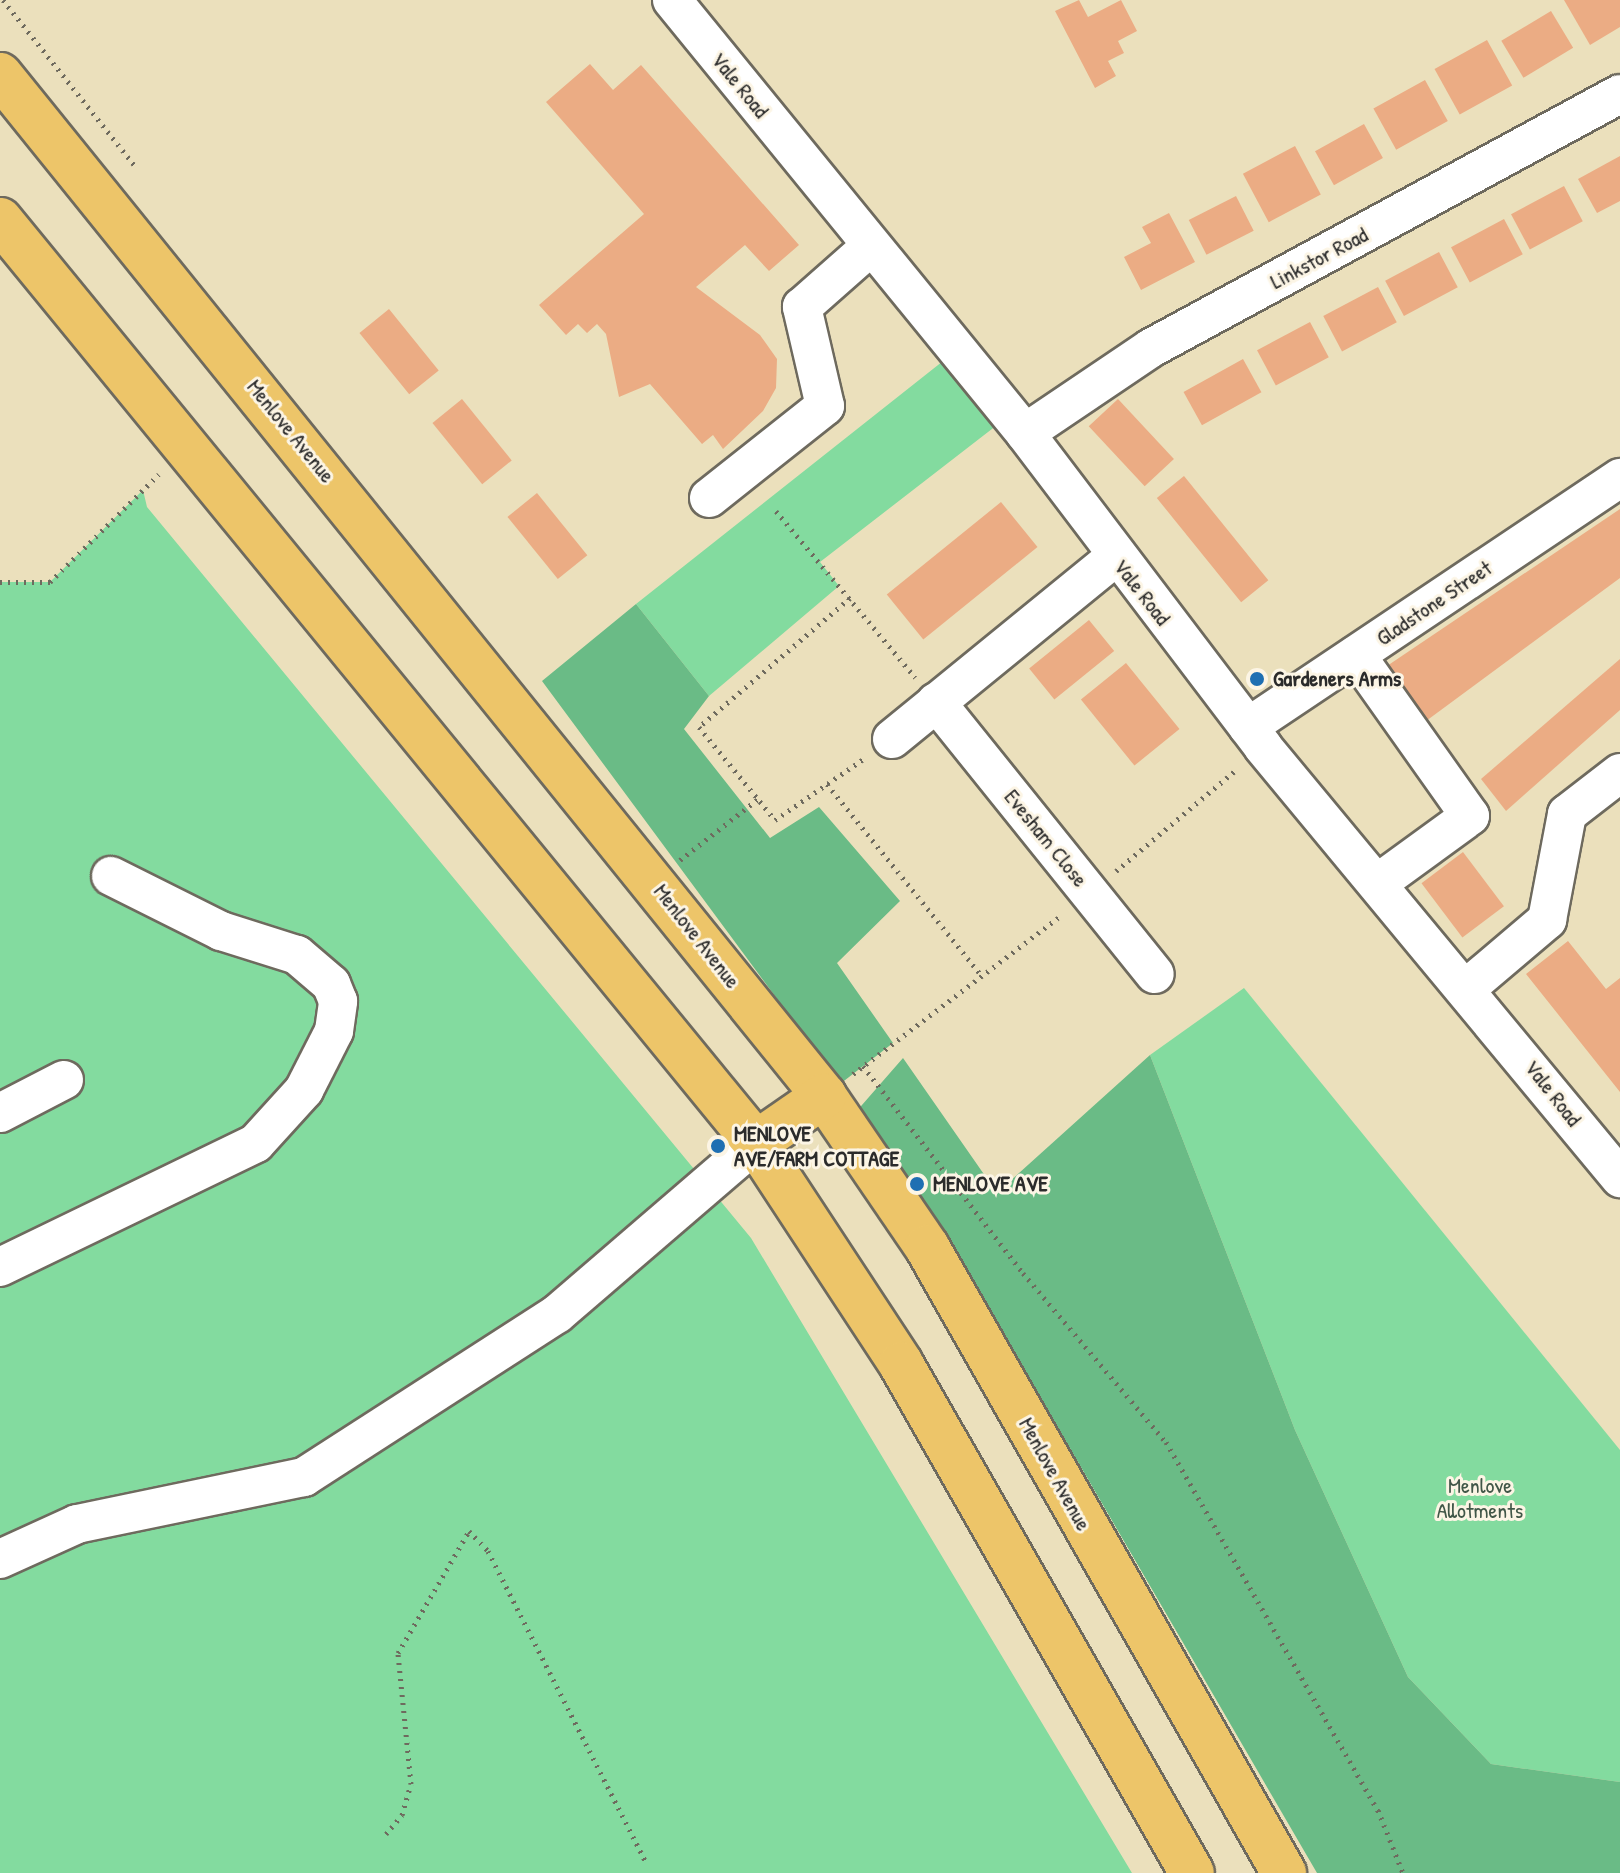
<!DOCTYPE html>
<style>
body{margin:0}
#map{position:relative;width:1620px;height:1873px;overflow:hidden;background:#ebe0bc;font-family:"Patrick Hand",sans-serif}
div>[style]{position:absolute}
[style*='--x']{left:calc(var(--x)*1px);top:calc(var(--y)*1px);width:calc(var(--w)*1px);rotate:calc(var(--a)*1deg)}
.green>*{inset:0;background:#83db9f}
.forest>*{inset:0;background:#6abb86}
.building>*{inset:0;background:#ebac84;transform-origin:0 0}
.path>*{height:5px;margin-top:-2.5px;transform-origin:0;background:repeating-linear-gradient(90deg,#6e6a5e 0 2px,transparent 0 8px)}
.roads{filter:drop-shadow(2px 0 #6e6a5e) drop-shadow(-2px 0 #6e6a5e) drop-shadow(0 2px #6e6a5e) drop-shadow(0 -2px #6e6a5e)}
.minor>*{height:38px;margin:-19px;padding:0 19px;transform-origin:19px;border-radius:19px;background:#fff}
.highway>*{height:44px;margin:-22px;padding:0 22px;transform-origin:22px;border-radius:22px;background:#edc569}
.dots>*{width:22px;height:22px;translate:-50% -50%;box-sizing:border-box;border:4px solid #fcf5e5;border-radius:50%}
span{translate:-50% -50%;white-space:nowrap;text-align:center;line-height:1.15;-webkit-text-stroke:6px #fcf5e5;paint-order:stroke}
.street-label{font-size:22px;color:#2b2b2b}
.poi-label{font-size:22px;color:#2b2b2b;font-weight:700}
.left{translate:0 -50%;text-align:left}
.park-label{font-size:22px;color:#415748}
</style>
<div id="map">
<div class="green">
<i style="clip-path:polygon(957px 350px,1010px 415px,820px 562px,839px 586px,709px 696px,636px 604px)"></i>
<i style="clip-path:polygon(143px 490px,147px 507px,751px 1238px,1132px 1873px,0 1873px,0 582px,50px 582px)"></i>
<i style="clip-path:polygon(1244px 988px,1620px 1450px,1620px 1782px,1491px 1764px,1408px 1677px,1295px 1430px,1150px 1055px)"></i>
</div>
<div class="forest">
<i style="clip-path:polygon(636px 604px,709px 696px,684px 729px,770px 838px,819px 807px,900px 901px,837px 963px,893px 1043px,840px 1084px,542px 681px)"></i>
<i style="clip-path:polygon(1150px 1055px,1295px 1430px,1408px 1677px,1491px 1764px,1620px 1782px,1620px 1873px,1317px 1873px,1064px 1438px,855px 1113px,903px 1058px,997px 1193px)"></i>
</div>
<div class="building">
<i style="clip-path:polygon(1079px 0,1088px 17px,1121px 0,1137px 31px,1118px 41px,1124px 53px,1108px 61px,1116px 76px,1095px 88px,1055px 11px)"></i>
<i style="clip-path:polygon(1564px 0,1620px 0,1620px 27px,1590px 45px)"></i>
<i style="left:1551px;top:11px;width:43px;height:58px;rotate:59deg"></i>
<i style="left:1487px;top:40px;width:52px;height:60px;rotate:61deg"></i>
<i style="clip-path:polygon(590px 64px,613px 90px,641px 65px,799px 245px,769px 271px,745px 245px,696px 287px,760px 335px,777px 359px,776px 388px,763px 411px,723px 449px,713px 435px,702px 444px,650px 384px,619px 397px,606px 334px,597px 324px,587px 333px,578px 324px,566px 335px,539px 305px,644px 214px,546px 102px)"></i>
<i style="left:1425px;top:80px;width:47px;height:59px;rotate:61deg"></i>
<i style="left:1364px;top:124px;width:39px;height:56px;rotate:61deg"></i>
<i style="left:1295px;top:146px;width:55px;height:59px;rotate:62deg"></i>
<i style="clip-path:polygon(1620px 156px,1620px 201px,1597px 213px,1578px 179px)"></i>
<i style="left:1564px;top:186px;width:40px;height:60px;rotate:62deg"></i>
<i style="left:1236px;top:196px;width:39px;height:53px;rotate:63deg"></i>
<i style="clip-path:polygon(1169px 213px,1195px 262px,1141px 290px,1124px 257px,1151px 243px,1142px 227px)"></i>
<i style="left:1504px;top:219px;width:40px;height:60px;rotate:62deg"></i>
<i style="left:1439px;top:252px;width:40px;height:61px;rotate:62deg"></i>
<i style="left:1378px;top:287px;width:40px;height:62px;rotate:62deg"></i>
<i style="left:389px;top:309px;width:79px;height:38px;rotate:51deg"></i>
<i style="left:1310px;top:322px;width:40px;height:60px;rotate:62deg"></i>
<i style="left:1243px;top:359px;width:38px;height:68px;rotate:61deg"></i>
<i style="left:462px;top:399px;width:79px;height:38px;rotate:51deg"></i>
<i style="left:1118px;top:399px;width:82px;height:40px;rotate:47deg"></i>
<i style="left:1184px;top:476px;width:134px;height:35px;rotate:51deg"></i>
<i style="left:537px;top:493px;width:80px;height:38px;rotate:51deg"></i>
<i style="left:1001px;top:502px;width:58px;height:147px;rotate:51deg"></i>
<i style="clip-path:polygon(1620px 509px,1620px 578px,1422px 724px,1384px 668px)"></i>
<i style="left:1089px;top:620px;width:40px;height:77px;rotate:51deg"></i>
<i style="clip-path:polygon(1620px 659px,1620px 710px,1506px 811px,1481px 779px)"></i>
<i style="left:1126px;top:663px;width:85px;height:58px;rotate:51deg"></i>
<i style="left:1463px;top:852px;width:68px;height:52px;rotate:53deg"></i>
<i style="clip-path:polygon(1568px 941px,1606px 989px,1620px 978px,1620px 1092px,1526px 974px)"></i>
</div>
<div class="path">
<i style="--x:3;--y:0;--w:213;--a:51.5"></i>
<i style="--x:776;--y:511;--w:217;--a:50.1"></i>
<i style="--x:0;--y:582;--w:50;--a:0"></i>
<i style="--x:50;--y:582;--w:153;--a:-44.7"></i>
<i style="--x:850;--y:598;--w:199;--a:139.5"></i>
<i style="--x:699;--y:727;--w:120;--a:50.7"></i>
<i style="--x:775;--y:820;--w:109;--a:-34.6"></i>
<i style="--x:827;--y:784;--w:247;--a:51.1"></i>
<i style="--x:680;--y:860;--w:99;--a:-38"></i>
<i style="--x:1116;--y:871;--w:158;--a:-40.1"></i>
<i style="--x:863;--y:1066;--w:262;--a:52.3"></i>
<i style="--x:1023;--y:1273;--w:221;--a:49.8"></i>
<i style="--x:1166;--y:1442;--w:425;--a:60.1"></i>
<i style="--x:1378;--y:1810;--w:68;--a:68.4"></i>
<i style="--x:853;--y:1074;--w:263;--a:-37.3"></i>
<i style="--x:386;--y:1834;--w:25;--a:-50"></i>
<i style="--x:402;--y:1815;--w:32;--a:-74"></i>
<i style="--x:411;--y:1784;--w:132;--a:-95.7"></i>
<i style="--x:398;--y:1653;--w:141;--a:-59.8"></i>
<i style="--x:469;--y:1531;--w:28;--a:46"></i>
<i style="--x:488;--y:1551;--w:349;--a:63.1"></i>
</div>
<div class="roads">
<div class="minor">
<i style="--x:672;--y:0;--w:559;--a:50.81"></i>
<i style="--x:1025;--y:433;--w:394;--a:52.8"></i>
<i style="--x:1263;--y:747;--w:560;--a:50.36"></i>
<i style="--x:1025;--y:433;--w:152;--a:-34"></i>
<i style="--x:1151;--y:348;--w:533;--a:-28.44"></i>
<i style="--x:709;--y:498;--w:148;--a:-38.4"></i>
<i style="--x:825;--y:406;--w:102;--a:-103.1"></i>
<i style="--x:802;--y:307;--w:91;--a:-41.4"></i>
<i style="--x:1356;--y:655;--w:197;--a:54.7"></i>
<i style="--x:1470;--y:816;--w:114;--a:143.9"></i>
<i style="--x:936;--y:702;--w:349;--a:51.2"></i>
<i style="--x:1248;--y:727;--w:448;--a:-33.8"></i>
<i style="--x:892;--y:739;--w:288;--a:-39.2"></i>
<i style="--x:1468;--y:987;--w:104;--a:-40.3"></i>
<i style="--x:1547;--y:920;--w:108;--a:-79.3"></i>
<i style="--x:1567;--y:814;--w:67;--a:-37.7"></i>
<i style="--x:0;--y:1113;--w:72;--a:-27.3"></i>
<i style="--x:0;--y:1267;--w:284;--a:-25.8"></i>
<i style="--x:256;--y:1143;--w:72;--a:-47.8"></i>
<i style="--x:304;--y:1090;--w:66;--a:-63"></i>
<i style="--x:334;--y:1031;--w:30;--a:-82"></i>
<i style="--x:338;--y:1001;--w:18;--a:-112"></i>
<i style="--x:331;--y:984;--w:45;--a:-139.5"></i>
<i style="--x:297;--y:955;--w:80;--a:-162.5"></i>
<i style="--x:221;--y:931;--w:123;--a:-153.4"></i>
<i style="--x:0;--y:1559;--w:85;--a:-24.4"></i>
<i style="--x:77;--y:1524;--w:232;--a:-11.7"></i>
<i style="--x:304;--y:1477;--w:301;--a:-32.8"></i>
<i style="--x:557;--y:1314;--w:262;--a:-40.7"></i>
</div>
<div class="highway">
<i style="--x:0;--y:75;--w:1312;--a:51.09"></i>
<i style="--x:824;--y:1096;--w:183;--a:55.7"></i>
<i style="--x:927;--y:1247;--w:721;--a:60.3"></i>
<i style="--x:0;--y:220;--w:1193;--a:50.68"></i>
<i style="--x:756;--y:1143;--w:264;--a:56.7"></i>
<i style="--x:901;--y:1364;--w:586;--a:60.24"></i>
<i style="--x:756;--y:1143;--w:83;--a:-34.7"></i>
</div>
</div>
<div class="dots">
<i style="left:1257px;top:679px;background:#1f6fb2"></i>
<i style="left:718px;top:1146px;background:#1f6fb2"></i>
<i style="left:917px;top:1184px;background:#1f6fb2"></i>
</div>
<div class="street-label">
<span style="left:740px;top:85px;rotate:51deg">Vale Road</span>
<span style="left:1319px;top:258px;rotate:-28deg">Linkstor Road</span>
<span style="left:291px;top:431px;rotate:51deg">Menlove Avenue</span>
<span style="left:1142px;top:592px;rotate:52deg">Vale Road</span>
<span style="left:1434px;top:603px;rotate:-34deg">Gladstone Street</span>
<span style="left:1046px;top:838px;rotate:51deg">Evesham Close</span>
<span style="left:697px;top:936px;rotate:52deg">Menlove Avenue</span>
<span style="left:1553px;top:1093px;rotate:52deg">Vale Road</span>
<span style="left:1055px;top:1474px;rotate:61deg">Menlove Avenue</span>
</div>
<div class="poi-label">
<span class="left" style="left:1273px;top:679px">Gardeners Arms</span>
<span class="left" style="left:734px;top:1146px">MENLOVE<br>AVE/FARM COTTAGE</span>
<span class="left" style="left:933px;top:1184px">MENLOVE AVE</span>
</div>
<div class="park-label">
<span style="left:1480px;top:1498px">Menlove<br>Allotments</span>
</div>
</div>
